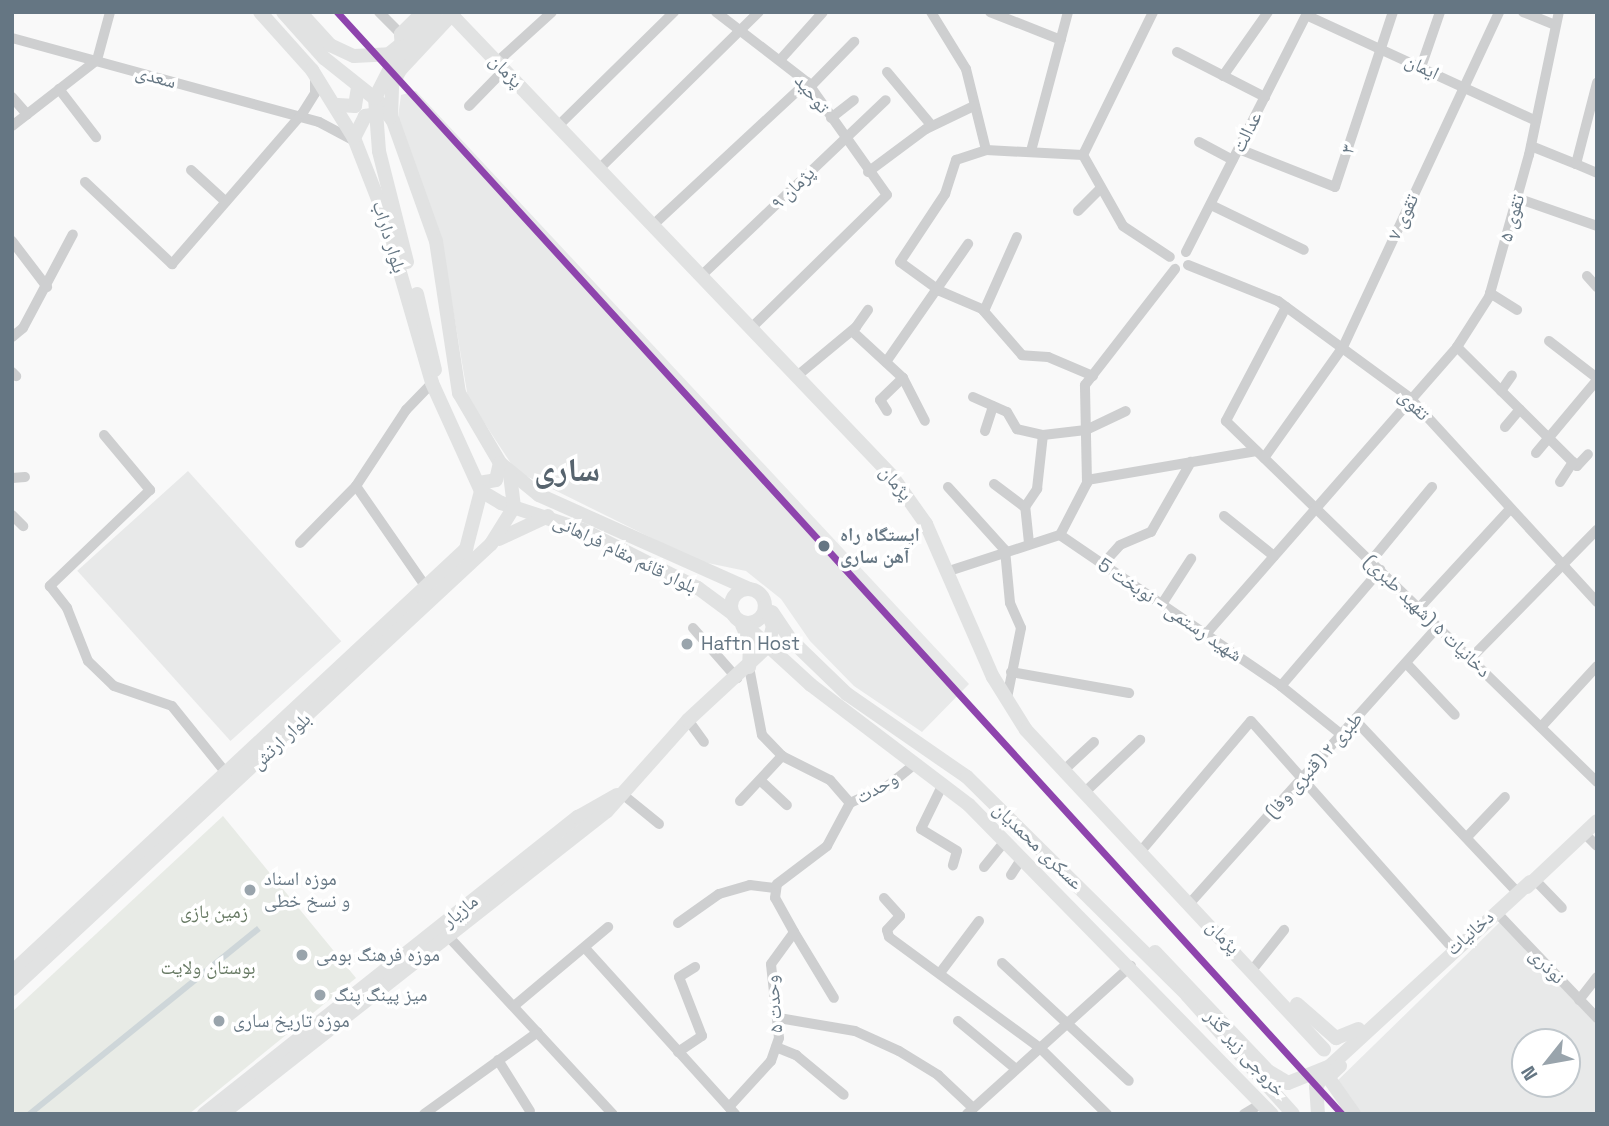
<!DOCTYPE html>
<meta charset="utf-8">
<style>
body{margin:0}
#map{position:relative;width:1609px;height:1126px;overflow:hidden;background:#f9f9f9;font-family:"Space Grotesk","Noto Naskh Arabic",sans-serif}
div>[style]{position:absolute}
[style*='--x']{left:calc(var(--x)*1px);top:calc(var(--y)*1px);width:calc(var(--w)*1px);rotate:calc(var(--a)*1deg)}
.built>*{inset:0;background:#e8e9e9;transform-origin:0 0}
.green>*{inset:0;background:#e8ebe6}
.water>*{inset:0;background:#ced6d9;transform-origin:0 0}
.minor>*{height:10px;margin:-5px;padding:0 5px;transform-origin:5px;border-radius:5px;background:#cecfd0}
.major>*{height:14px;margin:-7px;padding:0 7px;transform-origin:7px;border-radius:7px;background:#e1e2e2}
.major>.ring{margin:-7px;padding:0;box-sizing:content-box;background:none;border:14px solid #e1e2e2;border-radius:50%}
.rail-1>*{height:7px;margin:-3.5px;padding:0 3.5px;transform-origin:3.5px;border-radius:3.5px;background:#8e44ad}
.dots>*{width:19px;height:19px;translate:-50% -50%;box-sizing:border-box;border:4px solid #fff;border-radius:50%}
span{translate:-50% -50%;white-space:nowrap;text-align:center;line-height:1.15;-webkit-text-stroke:7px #fff;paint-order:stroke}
.street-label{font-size:19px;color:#657683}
.stop-label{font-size:19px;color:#657683;font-weight:700}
.left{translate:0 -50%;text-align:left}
.poi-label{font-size:19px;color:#657683}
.park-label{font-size:19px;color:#687a64}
.town-label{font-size:33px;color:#57646e;font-weight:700}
.frame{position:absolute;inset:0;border:14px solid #657683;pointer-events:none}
.north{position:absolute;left:1511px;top:1028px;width:70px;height:70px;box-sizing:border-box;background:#fff;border:2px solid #c1c8cd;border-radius:50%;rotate:239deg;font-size:19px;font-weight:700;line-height:28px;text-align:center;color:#657683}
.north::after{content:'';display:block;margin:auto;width:24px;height:32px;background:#99a4ac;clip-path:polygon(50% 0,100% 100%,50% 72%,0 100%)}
</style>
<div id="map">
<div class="built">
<i style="clip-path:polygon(416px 91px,969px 684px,922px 732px,854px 686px,810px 641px,781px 599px,746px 571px,698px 561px,516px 471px,468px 398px,446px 268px,398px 117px,401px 95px)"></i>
<i style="left:188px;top:471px;width:229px;height:149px;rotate:48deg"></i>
<i style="clip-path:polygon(evenodd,1500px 922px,1597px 1025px,1597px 1114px,1360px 1114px,1333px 1085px,1500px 922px,1525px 1042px,1567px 1042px,1567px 1084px,1525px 1084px,1525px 1042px)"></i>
</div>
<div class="green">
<i style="clip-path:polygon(223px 816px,356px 978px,189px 1114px,12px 1114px,12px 1012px)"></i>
</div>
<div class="water">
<i style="left:257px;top:926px;width:6px;height:299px;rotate:51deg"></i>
</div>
<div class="minor">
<i style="--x:379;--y:12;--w:31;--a:45"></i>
<i style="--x:716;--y:12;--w:115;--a:37.6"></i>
<i style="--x:807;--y:82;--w:138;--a:54.7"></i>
<i style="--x:887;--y:195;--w:190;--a:135.6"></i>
<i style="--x:931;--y:12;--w:67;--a:58.4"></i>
<i style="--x:966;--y:69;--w:83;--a:76.1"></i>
<i style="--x:990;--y:12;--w:76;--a:21.5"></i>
<i style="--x:1523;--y:12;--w:35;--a:22"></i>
<i style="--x:1306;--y:15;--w:253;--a:24.7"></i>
<i style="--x:12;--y:38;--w:318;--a:15.3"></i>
<i style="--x:319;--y:122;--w:40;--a:28"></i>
<i style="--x:1177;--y:52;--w:99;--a:27.1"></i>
<i style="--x:97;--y:60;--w:50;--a:-74.8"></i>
<i style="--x:780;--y:60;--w:64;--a:-48.1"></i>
<i style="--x:497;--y:62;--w:74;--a:-42.3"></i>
<i style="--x:1421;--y:67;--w:58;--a:-70.9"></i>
<i style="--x:887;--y:72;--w:70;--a:50.2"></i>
<i style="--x:1223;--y:76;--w:78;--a:-54.9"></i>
<i style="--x:811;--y:86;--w:62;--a:-45.7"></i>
<i style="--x:59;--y:89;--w:61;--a:52.4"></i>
<i style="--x:12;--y:97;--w:23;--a:49"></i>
<i style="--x:469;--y:106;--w:50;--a:-45.8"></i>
<i style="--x:831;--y:118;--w:29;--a:-38"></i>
<i style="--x:12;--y:126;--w:108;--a:-37.8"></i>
<i style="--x:558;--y:126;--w:163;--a:-44.5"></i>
<i style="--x:1199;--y:142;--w:38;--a:28"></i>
<i style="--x:1531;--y:146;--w:48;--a:21.8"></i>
<i style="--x:1576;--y:164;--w:84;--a:-75.5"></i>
<i style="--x:1239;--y:149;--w:103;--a:21.6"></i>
<i style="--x:1335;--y:187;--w:184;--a:-71.7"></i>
<i style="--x:1031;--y:151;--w:144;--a:-75.1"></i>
<i style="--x:1083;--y:155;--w:81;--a:60.6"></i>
<i style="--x:1123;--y:226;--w:56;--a:33.4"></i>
<i style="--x:1576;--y:164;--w:23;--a:23"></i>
<i style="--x:599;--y:169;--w:224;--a:-44.5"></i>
<i style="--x:191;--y:170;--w:47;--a:42.4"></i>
<i style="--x:868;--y:172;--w:72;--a:-36.6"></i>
<i style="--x:926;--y:129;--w:53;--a:-25.6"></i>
<i style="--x:85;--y:182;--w:120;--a:43.3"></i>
<i style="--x:172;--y:264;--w:198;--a:-49.1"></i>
<i style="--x:302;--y:114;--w:25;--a:-58"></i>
<i style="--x:315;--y:93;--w:16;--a:-90"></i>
<i style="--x:1517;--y:198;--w:85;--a:19.3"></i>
<i style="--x:1211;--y:205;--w:103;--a:25.8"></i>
<i style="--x:1078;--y:211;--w:30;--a:-45"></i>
<i style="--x:653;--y:225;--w:210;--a:-42.9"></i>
<i style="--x:12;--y:241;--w:58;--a:52.7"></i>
<i style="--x:1186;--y:252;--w:269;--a:-63.1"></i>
<i style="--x:1188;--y:265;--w:97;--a:21.8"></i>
<i style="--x:1278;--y:301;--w:162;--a:36.2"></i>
<i style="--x:1409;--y:397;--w:278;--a:47.5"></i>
<i style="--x:701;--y:276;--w:255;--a:-43.6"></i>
<i style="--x:1587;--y:276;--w:15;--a:48"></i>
<i style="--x:1490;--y:293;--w:32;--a:32"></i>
<i style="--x:1286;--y:307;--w:129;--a:117.8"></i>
<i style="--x:1226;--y:421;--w:518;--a:44.22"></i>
<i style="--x:984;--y:311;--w:81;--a:-66"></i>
<i style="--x:852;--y:331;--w:69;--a:42.7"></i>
<i style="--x:903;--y:378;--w:48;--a:62.9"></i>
<i style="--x:12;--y:337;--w:14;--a:-39"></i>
<i style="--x:23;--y:328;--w:106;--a:-62"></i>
<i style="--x:1549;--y:341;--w:61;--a:37.6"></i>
<i style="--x:1457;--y:347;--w:169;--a:44.8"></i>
<i style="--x:1577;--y:466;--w:16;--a:-47"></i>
<i style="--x:886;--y:362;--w:144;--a:-55.2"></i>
<i style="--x:12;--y:372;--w:6;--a:45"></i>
<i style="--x:797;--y:376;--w:77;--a:-39.7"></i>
<i style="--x:856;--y:327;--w:21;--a:-55"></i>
<i style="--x:1093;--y:376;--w:49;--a:-157.1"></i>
<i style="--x:1048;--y:357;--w:26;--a:-176"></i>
<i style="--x:1022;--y:355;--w:61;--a:-131"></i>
<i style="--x:982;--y:309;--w:46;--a:-156.8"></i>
<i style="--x:940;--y:291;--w:49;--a:-144.1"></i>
<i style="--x:900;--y:262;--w:82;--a:-56.5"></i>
<i style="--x:945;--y:194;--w:36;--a:-72"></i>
<i style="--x:956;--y:160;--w:32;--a:-18"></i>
<i style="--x:986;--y:150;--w:97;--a:3"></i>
<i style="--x:1083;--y:155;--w:159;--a:-63.9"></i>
<i style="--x:1501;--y:391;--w:19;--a:-55"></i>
<i style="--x:973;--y:397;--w:37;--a:24"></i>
<i style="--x:1007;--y:412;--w:20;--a:60"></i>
<i style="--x:1017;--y:429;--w:27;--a:13"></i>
<i style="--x:1043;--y:435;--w:43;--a:-6.6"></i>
<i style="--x:1086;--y:430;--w:44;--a:-25.4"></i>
<i style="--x:887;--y:411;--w:13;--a:-122"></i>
<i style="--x:880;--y:400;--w:32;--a:-44"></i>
<i style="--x:1505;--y:427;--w:23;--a:-50"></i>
<i style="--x:985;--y:431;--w:26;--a:-72"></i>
<i style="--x:104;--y:435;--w:72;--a:50.1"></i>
<i style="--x:150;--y:490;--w:139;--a:136.2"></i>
<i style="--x:50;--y:586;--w:28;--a:52"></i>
<i style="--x:67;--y:608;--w:57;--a:68.4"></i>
<i style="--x:88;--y:661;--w:36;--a:44"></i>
<i style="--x:114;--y:686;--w:61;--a:19"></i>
<i style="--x:172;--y:706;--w:86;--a:51.1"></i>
<i style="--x:1536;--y:453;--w:95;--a:-50.1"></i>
<i style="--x:1264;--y:458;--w:136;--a:-54.6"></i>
<i style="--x:1343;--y:347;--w:370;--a:-65"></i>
<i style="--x:12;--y:478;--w:13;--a:-4"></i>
<i style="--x:1087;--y:480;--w:172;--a:-9.7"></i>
<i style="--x:1560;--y:482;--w:24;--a:-57"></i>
<i style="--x:994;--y:484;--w:39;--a:37"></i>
<i style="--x:356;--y:486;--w:91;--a:-56.7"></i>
<i style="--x:406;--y:410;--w:37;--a:-46"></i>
<i style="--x:948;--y:487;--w:85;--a:47.9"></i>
<i style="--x:1005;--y:550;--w:53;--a:84.6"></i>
<i style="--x:1010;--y:603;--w:27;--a:66"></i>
<i style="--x:1021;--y:628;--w:71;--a:101.3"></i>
<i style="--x:12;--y:515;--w:16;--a:45"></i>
<i style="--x:1224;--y:516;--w:64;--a:38.7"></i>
<i style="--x:1060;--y:535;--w:268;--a:34.3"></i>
<i style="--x:1281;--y:686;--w:78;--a:38.8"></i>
<i style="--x:300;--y:543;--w:80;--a:-45.5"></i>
<i style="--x:356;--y:486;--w:123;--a:55.3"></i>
<i style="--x:1029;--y:543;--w:36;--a:-96"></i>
<i style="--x:1025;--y:507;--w:22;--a:-56"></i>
<i style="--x:1037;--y:489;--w:54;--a:-83.7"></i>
<i style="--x:1371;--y:561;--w:96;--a:-50.5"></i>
<i style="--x:1103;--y:564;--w:25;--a:-48"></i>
<i style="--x:1120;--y:545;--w:34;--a:-23"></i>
<i style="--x:1151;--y:532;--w:81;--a:-60.3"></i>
<i style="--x:949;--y:571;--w:117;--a:-18"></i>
<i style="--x:1060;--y:535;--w:59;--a:-62.6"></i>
<i style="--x:1087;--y:483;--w:98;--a:-91.2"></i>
<i style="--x:1085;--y:385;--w:147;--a:-52.2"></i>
<i style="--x:1162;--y:604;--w:54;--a:-57.2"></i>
<i style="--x:1419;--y:608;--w:133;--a:-47.4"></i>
<i style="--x:693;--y:628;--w:67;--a:48.7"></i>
<i style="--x:1206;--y:634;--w:381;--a:-48.8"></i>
<i style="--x:1457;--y:347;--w:59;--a:-57.4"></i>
<i style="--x:1489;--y:297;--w:148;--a:-74.3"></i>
<i style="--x:1529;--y:155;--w:146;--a:-78.2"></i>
<i style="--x:1471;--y:658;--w:180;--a:-45.5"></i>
<i style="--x:1406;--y:663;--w:71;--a:46.7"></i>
<i style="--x:749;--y:667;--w:69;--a:79.2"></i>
<i style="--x:762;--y:735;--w:29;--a:46"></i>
<i style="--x:782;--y:756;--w:54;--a:26.6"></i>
<i style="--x:830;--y:780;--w:30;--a:49"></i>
<i style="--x:850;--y:803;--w:43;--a:-24.8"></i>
<i style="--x:889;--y:785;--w:35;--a:-39"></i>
<i style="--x:1011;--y:672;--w:120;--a:10.1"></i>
<i style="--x:1281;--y:686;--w:153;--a:-49.5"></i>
<i style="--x:688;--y:720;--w:27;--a:54"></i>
<i style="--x:1355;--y:720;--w:235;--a:46.7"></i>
<i style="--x:1541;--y:727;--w:83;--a:-47.4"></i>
<i style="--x:1064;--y:770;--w:41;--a:-43"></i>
<i style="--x:762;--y:782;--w:34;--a:43"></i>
<i style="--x:943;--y:784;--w:50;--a:116.1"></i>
<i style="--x:921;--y:829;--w:42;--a:31.4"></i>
<i style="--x:957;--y:851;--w:15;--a:106"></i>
<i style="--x:1085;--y:792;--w:76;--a:-43.4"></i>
<i style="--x:621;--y:793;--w:49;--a:39.2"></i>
<i style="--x:740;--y:801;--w:62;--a:-47"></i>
<i style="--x:1584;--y:833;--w:18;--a:45"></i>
<i style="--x:1467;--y:837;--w:55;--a:-46.5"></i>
<i style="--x:1141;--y:851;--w:170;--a:-49.8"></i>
<i style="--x:1251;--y:721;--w:298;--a:48.4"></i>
<i style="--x:984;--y:867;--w:33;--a:-51"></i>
<i style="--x:1011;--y:875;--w:20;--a:-57"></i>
<i style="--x:1534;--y:879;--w:40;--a:46"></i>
<i style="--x:884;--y:898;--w:24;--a:48"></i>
<i style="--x:900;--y:916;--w:19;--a:133"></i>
<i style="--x:887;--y:930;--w:7;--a:74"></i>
<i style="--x:889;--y:937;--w:187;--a:36.3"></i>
<i style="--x:1040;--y:1048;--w:94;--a:44.6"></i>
<i style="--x:1190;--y:903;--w:371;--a:-48.1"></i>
<i style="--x:1498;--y:914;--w:144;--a:46.4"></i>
<i style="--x:678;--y:923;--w:50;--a:-35.3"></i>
<i style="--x:719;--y:894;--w:32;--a:-16"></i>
<i style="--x:750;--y:885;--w:25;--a:7"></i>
<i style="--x:794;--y:932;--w:77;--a:58.8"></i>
<i style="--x:447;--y:935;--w:244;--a:47.2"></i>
<i style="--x:585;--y:948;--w:224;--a:47.9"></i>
<i style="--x:1002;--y:963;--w:173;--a:42.9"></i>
<i style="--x:1253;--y:969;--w:50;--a:-51.5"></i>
<i style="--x:940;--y:973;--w:65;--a:-53.1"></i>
<i style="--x:1579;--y:1000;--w:29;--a:-52"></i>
<i style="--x:514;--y:1006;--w:123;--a:-40"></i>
<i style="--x:779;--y:1018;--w:77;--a:9.7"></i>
<i style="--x:855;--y:1031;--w:48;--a:24.4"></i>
<i style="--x:899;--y:1051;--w:46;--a:31.6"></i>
<i style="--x:938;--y:1075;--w:48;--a:43.3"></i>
<i style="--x:958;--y:1021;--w:75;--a:39.6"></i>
<i style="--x:776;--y:1047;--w:22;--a:22"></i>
<i style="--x:796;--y:1055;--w:62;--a:39.8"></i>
<i style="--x:678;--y:1052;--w:29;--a:-34"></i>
<i style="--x:702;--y:1036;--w:63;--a:-111.3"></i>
<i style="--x:679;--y:977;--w:19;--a:-32"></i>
<i style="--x:498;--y:1060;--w:60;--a:57.9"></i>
<i style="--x:729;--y:1107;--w:62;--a:-47.6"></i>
<i style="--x:771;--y:1061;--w:24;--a:-71"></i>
<i style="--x:779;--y:1038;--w:74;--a:-96.2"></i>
<i style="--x:771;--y:964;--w:39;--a:-54"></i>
<i style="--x:794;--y:932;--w:39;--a:-119"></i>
<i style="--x:775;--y:898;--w:14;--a:-82"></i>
<i style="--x:777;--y:884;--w:63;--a:-37.2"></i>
<i style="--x:827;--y:846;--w:49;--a:-61.9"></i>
<i style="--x:424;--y:1114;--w:140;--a:-35.7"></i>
<i style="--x:967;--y:1114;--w:221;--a:-42.1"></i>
<i style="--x:1244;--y:1114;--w:21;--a:-31"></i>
</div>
<div class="major">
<i style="--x:260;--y:12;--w:78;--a:48.1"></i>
<i style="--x:312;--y:70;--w:80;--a:58.3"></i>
<i style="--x:354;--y:138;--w:74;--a:68.6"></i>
<i style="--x:381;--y:207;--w:183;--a:73.8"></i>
<i style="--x:432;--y:383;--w:119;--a:65.6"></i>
<i style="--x:481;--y:491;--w:23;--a:31"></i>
<i style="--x:501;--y:503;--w:86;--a:18.2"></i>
<i style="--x:583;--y:530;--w:129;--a:26.8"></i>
<i style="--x:698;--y:588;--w:44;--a:36.6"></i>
<i style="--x:283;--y:12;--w:62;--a:48.3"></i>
<i style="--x:324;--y:58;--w:69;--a:38.5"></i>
<i style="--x:378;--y:101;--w:25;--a:53"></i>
<i style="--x:393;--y:121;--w:127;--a:70.3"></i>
<i style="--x:436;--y:241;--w:154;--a:81.4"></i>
<i style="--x:459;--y:393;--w:81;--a:59.6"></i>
<i style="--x:500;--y:463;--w:50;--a:39.4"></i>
<i style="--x:539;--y:495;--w:230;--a:24.1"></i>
<i style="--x:300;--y:12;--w:45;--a:47.7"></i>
<i style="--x:330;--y:45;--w:26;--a:25"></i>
<i style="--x:354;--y:56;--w:35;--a:-3"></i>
<i style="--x:389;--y:54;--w:14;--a:-39"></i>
<i style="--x:449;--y:12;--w:642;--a:46.33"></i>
<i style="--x:892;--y:476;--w:59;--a:54.7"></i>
<i style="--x:926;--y:524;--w:167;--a:66.4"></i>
<i style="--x:993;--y:677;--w:62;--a:58.1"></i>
<i style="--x:1026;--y:730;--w:437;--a:47"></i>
<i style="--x:402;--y:53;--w:19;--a:-93"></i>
<i style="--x:401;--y:34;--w:31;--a:-45"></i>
<i style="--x:338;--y:105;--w:17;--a:3"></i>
<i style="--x:355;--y:106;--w:20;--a:-81"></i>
<i style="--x:391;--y:117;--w:32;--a:-88"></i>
<i style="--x:392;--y:85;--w:17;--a:-62"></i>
<i style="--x:400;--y:70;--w:79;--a:-47"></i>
<i style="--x:354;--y:138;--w:25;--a:-63"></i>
<i style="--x:365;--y:116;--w:16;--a:-11"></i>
<i style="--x:407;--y:262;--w:114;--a:-104.2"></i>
<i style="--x:379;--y:151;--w:53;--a:-94.3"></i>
<i style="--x:375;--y:98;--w:38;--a:-63"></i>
<i style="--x:392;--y:64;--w:68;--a:-49.8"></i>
<i style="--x:417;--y:294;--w:78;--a:76.7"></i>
<i style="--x:479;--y:483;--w:17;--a:-10"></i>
<i style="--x:496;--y:480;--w:17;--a:-77"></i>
<i style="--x:499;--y:539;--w:54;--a:-25.1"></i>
<i class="ring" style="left:731px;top:589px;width:20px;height:20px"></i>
<i style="--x:772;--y:612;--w:34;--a:56"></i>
<i style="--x:791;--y:640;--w:78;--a:44"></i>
<i style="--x:847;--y:694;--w:146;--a:34.7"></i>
<i style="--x:967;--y:777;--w:310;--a:44.7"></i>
<i style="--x:1187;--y:995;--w:159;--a:48.3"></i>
<i style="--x:743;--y:623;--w:92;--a:42.4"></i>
<i style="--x:811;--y:685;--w:198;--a:37.2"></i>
<i style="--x:969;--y:805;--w:433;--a:45.6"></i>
<i style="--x:742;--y:625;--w:20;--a:66"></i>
<i style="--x:750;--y:643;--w:24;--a:92"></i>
<i style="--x:1527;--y:887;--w:96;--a:-43.3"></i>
<i style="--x:1155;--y:952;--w:164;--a:46.5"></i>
<i style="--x:1268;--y:1071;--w:23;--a:31"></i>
<i style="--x:1288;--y:1083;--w:45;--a:-22"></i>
<i style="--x:1330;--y:1066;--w:272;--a:-42.6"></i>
<i style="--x:12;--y:972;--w:621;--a:-42.98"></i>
<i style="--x:466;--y:549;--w:60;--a:-75.5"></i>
<i style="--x:12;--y:989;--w:654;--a:-42.89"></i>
<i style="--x:491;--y:544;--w:44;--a:-58.1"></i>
<i style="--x:514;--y:507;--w:33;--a:-97"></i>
<i style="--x:1297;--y:1004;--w:52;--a:41.1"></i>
<i style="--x:1336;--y:1038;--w:24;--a:-22"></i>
<i style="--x:1340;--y:1066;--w:16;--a:137"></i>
<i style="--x:1328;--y:1077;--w:45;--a:54.9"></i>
<i style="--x:204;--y:1114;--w:478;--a:-38.5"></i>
<i style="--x:578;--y:817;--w:45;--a:-29.4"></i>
<i style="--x:222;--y:1114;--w:490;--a:-38.2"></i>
<i style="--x:607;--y:811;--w:122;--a:-48.3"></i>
<i style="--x:688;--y:720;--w:109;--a:-42.8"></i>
<i style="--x:768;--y:646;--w:21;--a:-76"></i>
<i style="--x:773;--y:626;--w:21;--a:-113"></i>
<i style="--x:1318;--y:1114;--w:27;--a:-94"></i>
<i style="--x:1316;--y:1087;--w:20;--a:-57"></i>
</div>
<div class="rail-1">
<i style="--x:337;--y:12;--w:1491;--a:47.64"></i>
</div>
<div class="dots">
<i style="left:824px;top:546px;background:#657683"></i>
<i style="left:687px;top:644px;background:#99a4ac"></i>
<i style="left:250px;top:890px;background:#99a4ac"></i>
<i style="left:302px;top:955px;background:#99a4ac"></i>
<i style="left:320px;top:995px;background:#99a4ac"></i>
<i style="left:219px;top:1021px;background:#99a4ac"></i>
</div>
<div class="street-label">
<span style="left:1422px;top:67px;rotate:26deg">ایمان</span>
<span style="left:506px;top:71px;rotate:46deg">پژمان</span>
<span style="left:156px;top:77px;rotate:16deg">سعدی</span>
<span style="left:812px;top:94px;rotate:51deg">توحید</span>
<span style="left:1247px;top:132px;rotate:-63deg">عدالت</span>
<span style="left:1348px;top:149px;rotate:-72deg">۳</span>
<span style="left:793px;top:188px;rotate:-44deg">پژمان ۹</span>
<span style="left:1403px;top:217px;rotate:-65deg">تقوی ۷</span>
<span style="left:1512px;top:218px;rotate:-74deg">تقوی ۵</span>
<span style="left:389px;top:237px;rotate:73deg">بلوار داراب</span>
<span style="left:1414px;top:405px;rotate:45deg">تقوی</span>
<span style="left:896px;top:483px;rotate:50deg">پژمان</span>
<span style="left:625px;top:554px;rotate:26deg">بلوار قائم مقام فراهانی</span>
<span style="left:1170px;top:610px;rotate:34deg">شهید رستمی - نوبخت 5</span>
<span style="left:1427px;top:616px;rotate:44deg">دخانیات ۵ (شهید طبری)</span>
<span style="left:281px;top:741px;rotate:-43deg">بلوار ارتش</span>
<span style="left:1314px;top:765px;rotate:-48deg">طبری ۲ (قنبری وفا)</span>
<span style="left:877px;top:788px;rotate:-29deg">وحدت</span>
<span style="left:1038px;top:846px;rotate:44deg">عسکری محمدیان</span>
<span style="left:460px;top:911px;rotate:-39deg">مازیار</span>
<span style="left:1470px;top:933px;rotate:-42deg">دخانیات</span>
<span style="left:1223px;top:937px;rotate:46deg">پژمان</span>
<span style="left:1547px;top:966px;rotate:46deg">نوذری</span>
<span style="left:774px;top:1004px;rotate:-95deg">وحدت ۵</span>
<span style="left:1245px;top:1053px;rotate:48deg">خروجی زیر گذر</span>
</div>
<div class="stop-label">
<span class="left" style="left:840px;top:546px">ایستگاه راه<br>آهن ساری</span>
</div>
<div class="poi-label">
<span class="left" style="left:701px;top:644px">Haftn Host</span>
<span class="left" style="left:264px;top:890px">موزه اسناد<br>و نسخ خطی</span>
<span class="left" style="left:316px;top:955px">موزه فرهنگ بومی</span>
<span class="left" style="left:334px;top:995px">میز پینگ پنگ</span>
<span class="left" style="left:233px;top:1021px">موزه تاریخ ساری</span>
</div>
<div class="park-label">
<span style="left:214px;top:912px">زمین بازی</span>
<span style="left:208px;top:968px">بوستان ولایت</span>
</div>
<div class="town-label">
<span style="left:567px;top:471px">ساری</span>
</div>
<div class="frame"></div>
<div class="north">N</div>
</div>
